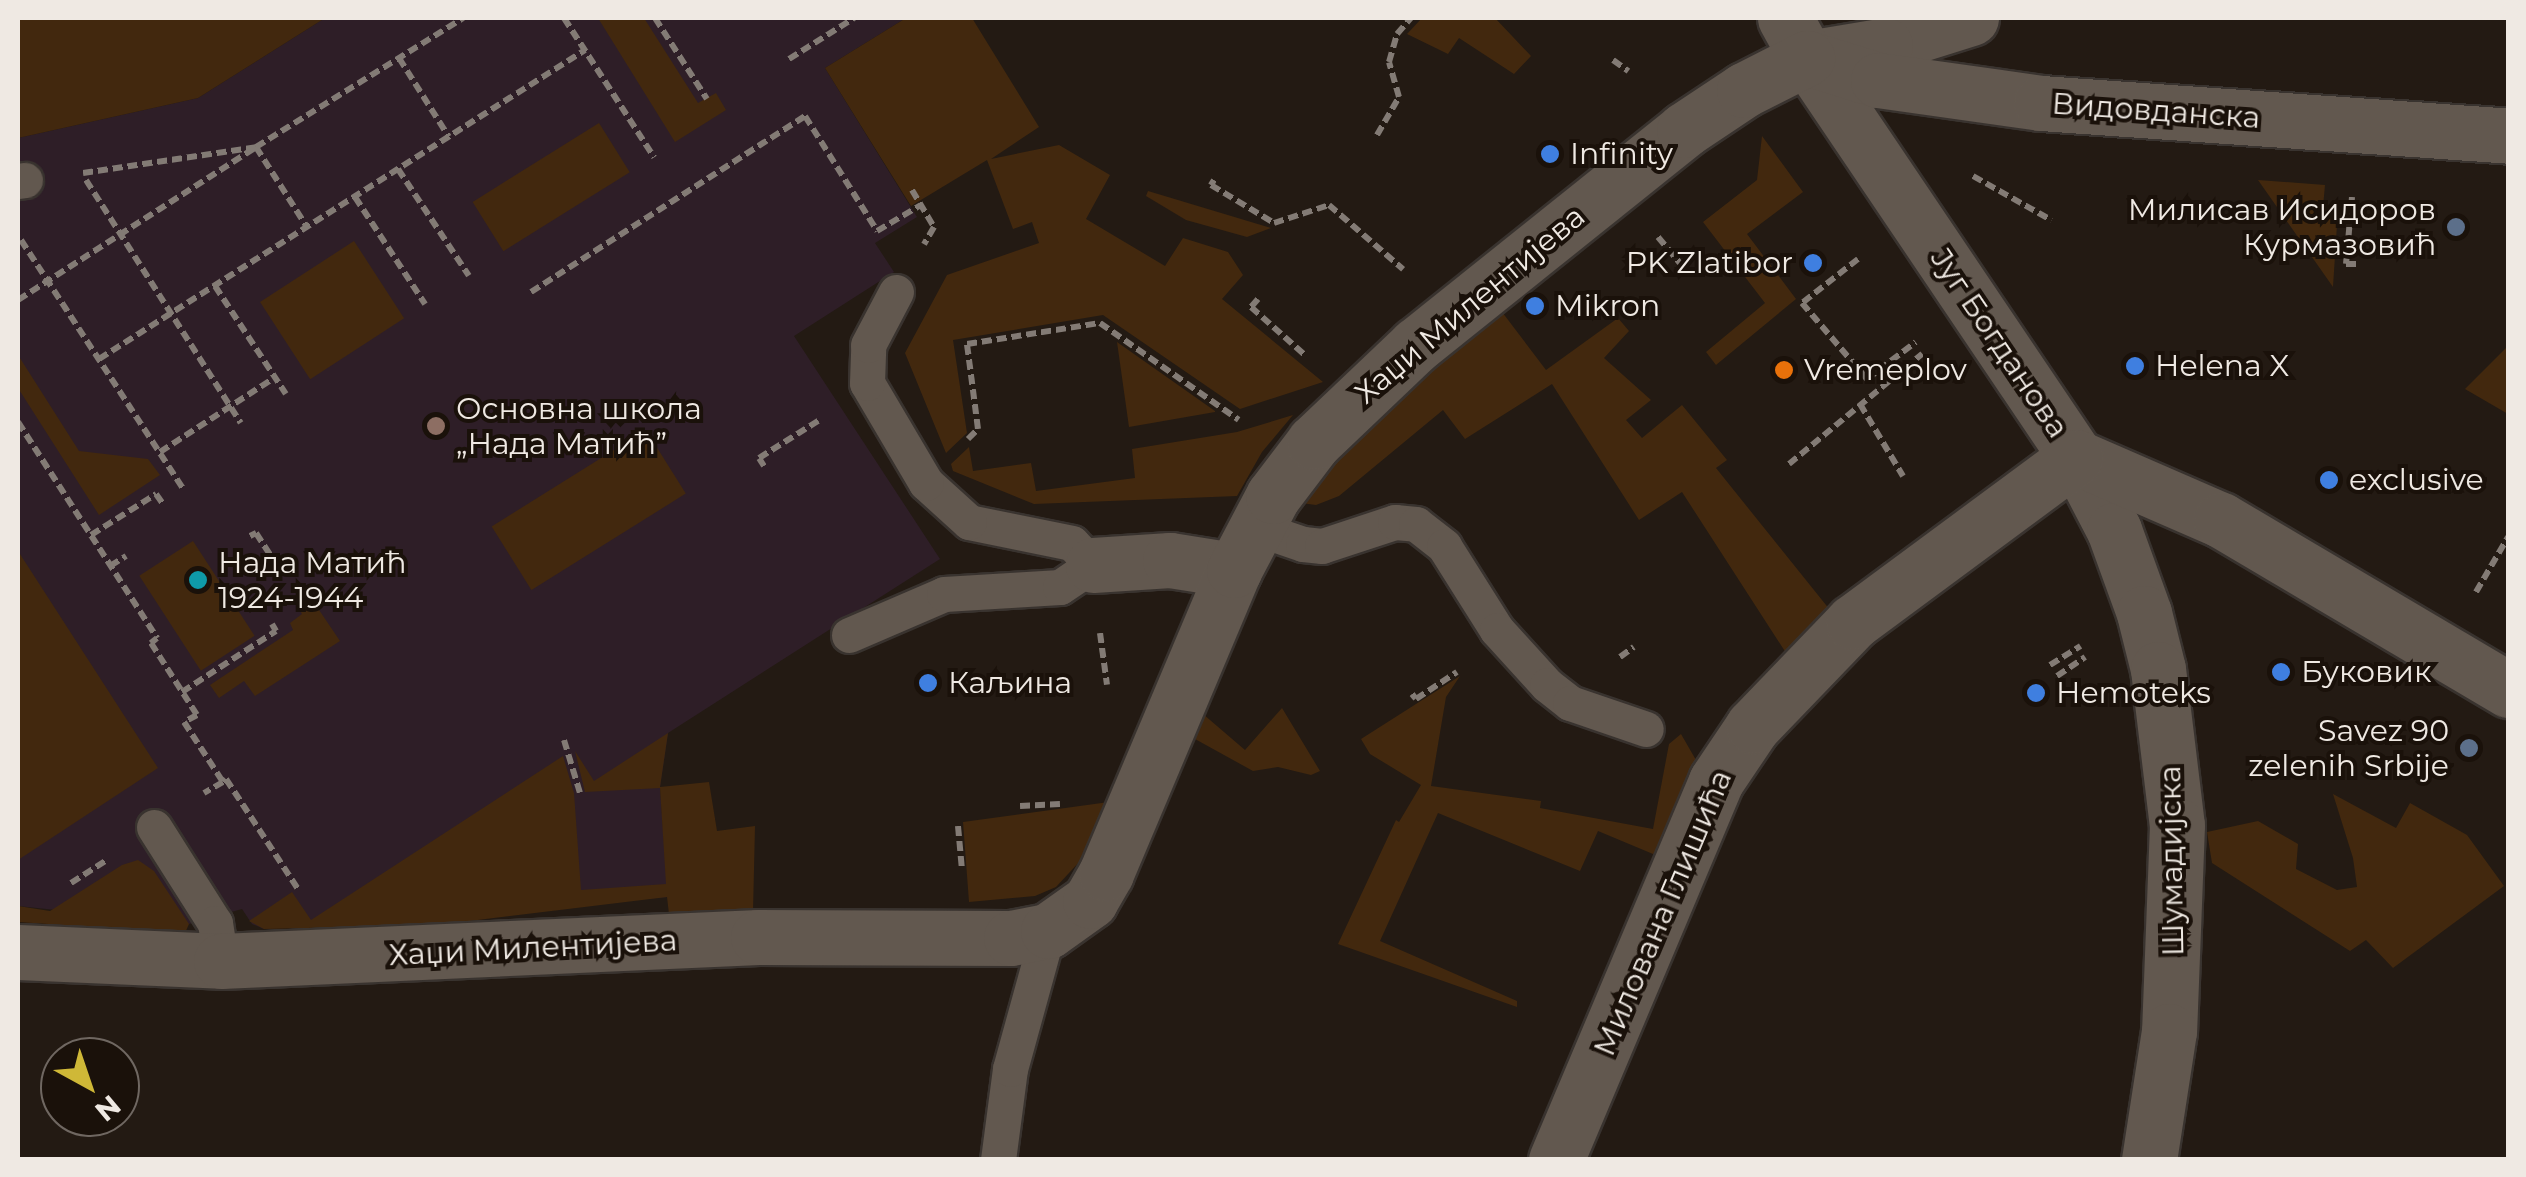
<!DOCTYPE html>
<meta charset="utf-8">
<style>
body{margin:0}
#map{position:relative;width:2526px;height:1177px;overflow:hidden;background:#231a13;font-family:Montserrat,sans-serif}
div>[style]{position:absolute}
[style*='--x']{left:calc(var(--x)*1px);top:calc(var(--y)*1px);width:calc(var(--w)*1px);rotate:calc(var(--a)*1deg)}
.education>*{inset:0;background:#2e1e27}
.green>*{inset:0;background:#42280e;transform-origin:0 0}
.path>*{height:6px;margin-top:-3px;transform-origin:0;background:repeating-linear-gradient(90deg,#837b75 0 10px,transparent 0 15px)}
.roads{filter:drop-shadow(2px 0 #39332f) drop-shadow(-2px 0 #39332f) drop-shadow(0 2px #39332f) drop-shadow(0 -2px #39332f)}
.service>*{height:35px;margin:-17.5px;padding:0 17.5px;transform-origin:17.5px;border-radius:17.5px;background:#62584f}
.minor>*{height:55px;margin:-27.5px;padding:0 27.5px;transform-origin:27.5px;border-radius:27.5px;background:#62584f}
.tertiary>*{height:55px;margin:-27.5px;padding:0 27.5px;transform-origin:27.5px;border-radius:27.5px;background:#62584f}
.dots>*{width:28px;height:28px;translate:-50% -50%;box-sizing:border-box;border:5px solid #1a110a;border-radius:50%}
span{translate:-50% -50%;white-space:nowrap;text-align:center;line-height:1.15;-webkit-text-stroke:8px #1a110a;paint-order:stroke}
.street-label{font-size:30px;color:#efe9e3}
.poi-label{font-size:30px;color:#efe9e3}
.left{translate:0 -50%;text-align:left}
.right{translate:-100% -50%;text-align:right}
.frame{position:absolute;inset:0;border:20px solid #efe9e3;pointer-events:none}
.north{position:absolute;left:40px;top:1037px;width:100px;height:100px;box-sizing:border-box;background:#1a110a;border:2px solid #6f6761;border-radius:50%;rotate:140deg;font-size:28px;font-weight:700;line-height:40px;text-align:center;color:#efe9e3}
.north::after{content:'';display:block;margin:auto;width:35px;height:45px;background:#cfb837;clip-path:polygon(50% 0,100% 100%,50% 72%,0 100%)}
</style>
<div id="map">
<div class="education">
<i style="clip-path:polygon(325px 18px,906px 18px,825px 68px,917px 217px,875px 243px,894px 272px,794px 336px,940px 559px,668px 733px,660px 787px,668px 897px,264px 929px,252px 924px,242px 909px,189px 924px,18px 906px,18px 138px,198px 98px)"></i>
</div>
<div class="green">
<i style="clip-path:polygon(18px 18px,325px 18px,198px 98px,18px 138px)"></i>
<i style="clip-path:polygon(598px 18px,644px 18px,698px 103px,716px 93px,726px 110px,675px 142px)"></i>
<i style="clip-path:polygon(906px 18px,972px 18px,1039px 127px,991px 159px,1059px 145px,1110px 175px,1086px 219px,1165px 266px,1183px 238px,1228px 252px,1243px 275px,1222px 299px,1323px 382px,1240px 409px,1103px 315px,953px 340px,967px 433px,946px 453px,905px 353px,947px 275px,1039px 243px,1032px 222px,1013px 229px,987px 160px,911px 206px,825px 68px)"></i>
<i style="clip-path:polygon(1422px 18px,1495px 18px,1531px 56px,1514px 74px,1459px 38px,1448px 54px,1407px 34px)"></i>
<i style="left:599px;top:123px;width:58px;height:149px;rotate:58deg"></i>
<i style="clip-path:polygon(1762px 136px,1803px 192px,1747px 234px,1796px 299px,1716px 365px,1706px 352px,1765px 303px,1703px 222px,1757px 180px)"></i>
<i style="clip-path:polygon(2258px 180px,2325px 185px,2323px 207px,2338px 209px,2333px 287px)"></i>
<i style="clip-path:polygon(1148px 191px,1271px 228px,1247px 237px,1186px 220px,1146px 196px)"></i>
<i style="left:354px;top:241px;width:92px;height:112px;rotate:57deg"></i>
<i style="clip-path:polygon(1499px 308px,1546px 370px,1618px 318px,1629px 331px,1604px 358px,1651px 400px,1626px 420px,1642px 438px,1682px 405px,1727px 460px,1716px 468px,1830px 610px,1786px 653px,1682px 492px,1639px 520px,1552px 384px,1465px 439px,1443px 410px,1339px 496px,1316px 505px,1301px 503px,1339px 453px)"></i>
<i style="clip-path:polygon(1117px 342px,1215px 411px,1215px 412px,1129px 427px)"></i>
<i style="clip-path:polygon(2508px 346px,2508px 414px,2465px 389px)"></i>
<i style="clip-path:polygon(18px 355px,79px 451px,148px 459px,160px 475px,99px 515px,18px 388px)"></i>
<i style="clip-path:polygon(1293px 415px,1262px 452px,1237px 496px,1034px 504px,953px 471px,951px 464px,969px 447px,973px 471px,1031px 463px,1036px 491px,1135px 478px,1132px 449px,1237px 432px)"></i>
<i style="left:646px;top:430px;width:75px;height:182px;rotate:58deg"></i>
<i style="left:193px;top:541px;width:113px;height:64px;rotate:57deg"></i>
<i style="clip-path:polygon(18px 551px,158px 768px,18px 860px)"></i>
<i style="clip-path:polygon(311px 598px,340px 641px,255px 696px,244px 681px,219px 698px,210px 685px,293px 630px,290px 623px,302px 614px,297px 606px)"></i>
<i style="clip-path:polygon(1460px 676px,1446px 697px,1431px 786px,1541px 801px,1540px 808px,1653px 829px,1669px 744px,1681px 734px,1700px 767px,1660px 851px,1653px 854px,1598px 831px,1580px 871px,1438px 813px,1380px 941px,1517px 1001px,1517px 1007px,1338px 944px,1396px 820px,1399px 822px,1421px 785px,1370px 754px,1361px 739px)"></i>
<i style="clip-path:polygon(1282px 708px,1320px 771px,1311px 775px,1278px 767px,1253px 771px,1195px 739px,1203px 714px,1245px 750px)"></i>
<i style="clip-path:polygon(668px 733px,660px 787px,709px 782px,717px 831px,755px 826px,753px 912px,669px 914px,667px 897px,437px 925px,264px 929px,249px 921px,292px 892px,311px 920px,563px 756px,574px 793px,581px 890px,666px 884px,660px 788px,585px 792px,575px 751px,594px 781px)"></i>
<i style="clip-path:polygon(2333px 794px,2396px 828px,2410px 803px,2467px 835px,2504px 886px,2393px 968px,2366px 940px,2350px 951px,2212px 863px,2207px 832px,2258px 821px,2298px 844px,2296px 869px,2337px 890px,2357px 887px,2353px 858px)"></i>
<i style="clip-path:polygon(1109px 802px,1082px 859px,1056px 887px,1035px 896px,969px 902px,963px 822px)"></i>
<i style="clip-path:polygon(138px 860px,154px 871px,189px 924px,185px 933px,18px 922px,18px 906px,50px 911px,122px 865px)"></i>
</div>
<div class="path">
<i style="--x:564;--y:18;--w:166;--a:57.1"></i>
<i style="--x:655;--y:18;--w:96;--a:57.3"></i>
<i style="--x:399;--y:58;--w:93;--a:57.7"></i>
<i style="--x:789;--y:59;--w:77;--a:-32.2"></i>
<i style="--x:1613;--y:60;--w:19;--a:36"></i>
<i style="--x:1377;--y:135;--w:44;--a:-59.9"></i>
<i style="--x:1399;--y:97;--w:36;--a:-106"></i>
<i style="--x:1389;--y:62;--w:29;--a:-74"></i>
<i style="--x:1397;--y:34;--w:21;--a:-49"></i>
<i style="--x:398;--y:169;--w:128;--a:56.4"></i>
<i style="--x:83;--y:173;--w:175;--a:-8.5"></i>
<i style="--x:256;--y:147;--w:244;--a:-31.9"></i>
<i style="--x:1973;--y:176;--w:90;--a:29.4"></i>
<i style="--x:86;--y:180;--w:288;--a:57.5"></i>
<i style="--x:1214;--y:180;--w:6;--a:121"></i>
<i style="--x:1211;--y:185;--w:74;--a:31.1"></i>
<i style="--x:1274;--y:223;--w:58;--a:-18.1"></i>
<i style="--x:1329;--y:205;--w:98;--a:40.9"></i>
<i style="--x:912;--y:190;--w:43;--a:59.3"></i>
<i style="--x:934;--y:227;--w:20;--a:120"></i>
<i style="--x:355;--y:197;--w:128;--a:56.8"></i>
<i style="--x:2352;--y:197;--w:67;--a:95.1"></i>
<i style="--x:2346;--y:264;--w:12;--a:0"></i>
<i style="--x:1658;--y:237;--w:39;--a:50"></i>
<i style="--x:21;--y:240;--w:298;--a:56.9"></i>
<i style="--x:1858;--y:259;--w:71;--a:141.8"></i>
<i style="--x:1802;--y:303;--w:100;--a:49.5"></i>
<i style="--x:1867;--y:379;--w:61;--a:-37.1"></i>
<i style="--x:215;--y:286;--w:129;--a:56.7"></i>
<i style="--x:531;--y:292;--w:326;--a:-32.7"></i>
<i style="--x:805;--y:116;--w:136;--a:57.9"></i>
<i style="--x:877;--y:231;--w:51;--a:-30.6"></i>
<i style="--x:1258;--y:299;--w:11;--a:131"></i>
<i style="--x:1251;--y:307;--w:74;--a:41.7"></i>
<i style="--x:18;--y:300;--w:283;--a:-32.7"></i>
<i style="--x:256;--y:147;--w:95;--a:57.5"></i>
<i style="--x:99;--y:359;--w:576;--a:-32.45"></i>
<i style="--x:1860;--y:404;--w:84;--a:59.2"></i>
<i style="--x:18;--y:422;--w:257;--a:57.2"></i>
<i style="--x:157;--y:638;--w:8;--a:140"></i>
<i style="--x:151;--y:643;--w:85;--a:57.4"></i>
<i style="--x:197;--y:715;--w:15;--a:152"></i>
<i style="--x:184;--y:722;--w:72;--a:57"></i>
<i style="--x:223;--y:782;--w:22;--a:150"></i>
<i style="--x:968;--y:439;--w:14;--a:-45"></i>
<i style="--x:978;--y:429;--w:86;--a:-97.4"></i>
<i style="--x:967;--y:344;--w:135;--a:-9"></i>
<i style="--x:1100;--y:323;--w:169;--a:34.9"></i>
<i style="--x:160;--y:452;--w:136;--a:-33"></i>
<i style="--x:1789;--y:464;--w:173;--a:-39.6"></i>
<i style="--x:764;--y:466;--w:9;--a:-122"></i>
<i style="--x:759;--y:458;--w:70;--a:-32.1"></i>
<i style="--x:91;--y:535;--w:77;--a:-32.2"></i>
<i style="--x:156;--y:494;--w:12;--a:55"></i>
<i style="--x:250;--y:536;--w:7;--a:-27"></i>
<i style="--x:256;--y:533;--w:27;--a:57"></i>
<i style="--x:110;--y:566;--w:19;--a:-32"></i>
<i style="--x:2476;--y:592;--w:64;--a:-59.8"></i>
<i style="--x:1100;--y:633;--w:52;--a:82.3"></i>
<i style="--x:1620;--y:657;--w:17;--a:-36"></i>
<i style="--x:2050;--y:665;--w:36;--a:-32"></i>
<i style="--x:2057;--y:676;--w:34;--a:-34"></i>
<i style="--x:182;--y:692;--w:112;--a:-33"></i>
<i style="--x:276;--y:631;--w:8;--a:-120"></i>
<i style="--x:1412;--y:694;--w:6;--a:51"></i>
<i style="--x:1416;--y:699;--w:49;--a:-33.4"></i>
<i style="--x:564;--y:740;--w:55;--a:73.2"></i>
<i style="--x:223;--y:782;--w:4;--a:-45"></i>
<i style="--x:226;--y:779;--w:131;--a:56.8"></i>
<i style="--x:1020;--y:806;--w:40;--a:-2.9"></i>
<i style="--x:958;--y:826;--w:44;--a:84.8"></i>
<i style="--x:71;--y:883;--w:43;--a:-32.6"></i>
</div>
<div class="roads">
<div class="service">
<i style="--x:18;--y:181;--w:7;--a:-8"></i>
<i style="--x:1256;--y:528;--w:50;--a:18.8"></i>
<i style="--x:1303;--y:544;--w:19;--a:6"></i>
<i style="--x:1322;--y:546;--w:77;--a:-18.2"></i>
<i style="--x:1395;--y:522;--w:21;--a:5"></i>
<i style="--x:1416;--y:524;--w:36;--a:38"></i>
<i style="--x:1444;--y:546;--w:99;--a:57.8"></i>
<i style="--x:1497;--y:630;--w:74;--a:47.7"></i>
<i style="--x:1547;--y:685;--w:29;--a:38"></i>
<i style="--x:1570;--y:703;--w:80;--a:18.9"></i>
<i style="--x:849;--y:635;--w:103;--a:-23.3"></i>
<i style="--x:944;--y:594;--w:116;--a:-3.5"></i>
<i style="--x:1060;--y:587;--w:40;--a:-34"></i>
<i style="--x:1093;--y:565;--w:30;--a:-134"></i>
<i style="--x:1072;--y:543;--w:105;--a:-168.5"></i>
<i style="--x:969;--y:522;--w:58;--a:-137.8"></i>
<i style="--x:926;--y:483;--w:116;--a:-120.5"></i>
<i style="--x:867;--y:383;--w:38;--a:-88"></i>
<i style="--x:868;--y:345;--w:60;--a:-62.2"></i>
<i style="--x:154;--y:827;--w:114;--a:57.6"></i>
<i style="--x:215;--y:923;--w:38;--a:81"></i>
<i style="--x:998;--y:1160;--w:92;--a:-82.5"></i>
<i style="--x:1010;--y:1069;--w:143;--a:-74.6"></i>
</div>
<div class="minor">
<i style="--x:1971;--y:18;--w:90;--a:162.6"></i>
<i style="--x:1885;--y:45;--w:79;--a:170.5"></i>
<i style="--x:1807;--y:58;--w:481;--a:56"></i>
<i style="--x:2076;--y:457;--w:82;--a:62.5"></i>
<i style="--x:2114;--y:530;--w:88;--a:70.1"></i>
<i style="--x:2144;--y:613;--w:58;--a:76"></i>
<i style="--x:2158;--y:669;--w:157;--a:83.1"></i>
<i style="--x:2177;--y:825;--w:206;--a:92.2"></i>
<i style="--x:2169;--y:1031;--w:131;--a:98.8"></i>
<i style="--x:2076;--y:457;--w:158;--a:23.5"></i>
<i style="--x:2221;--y:520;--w:334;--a:30.6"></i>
<i style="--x:1093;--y:565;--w:77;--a:-3.7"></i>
<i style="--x:1170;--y:560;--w:65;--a:8.9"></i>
<i style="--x:1556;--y:1160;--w:411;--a:-67.1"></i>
<i style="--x:1716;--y:781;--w:66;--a:-56.1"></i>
<i style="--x:1753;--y:726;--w:144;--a:-46.1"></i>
<i style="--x:1853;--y:622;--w:277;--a:-36.5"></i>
</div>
<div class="tertiary">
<i style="--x:1785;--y:18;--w:46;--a:61.2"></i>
<i style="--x:1807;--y:58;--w:74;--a:17.2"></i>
<i style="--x:1878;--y:80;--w:165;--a:8"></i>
<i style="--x:2041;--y:103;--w:468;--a:4"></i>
<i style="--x:18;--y:952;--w:203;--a:2.5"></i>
<i style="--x:221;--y:961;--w:538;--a:-2.56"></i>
<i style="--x:758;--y:937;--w:253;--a:0.2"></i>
<i style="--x:1011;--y:938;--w:38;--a:-11"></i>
<i style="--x:1048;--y:931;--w:52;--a:-35.5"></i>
<i style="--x:1090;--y:901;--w:32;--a:-60"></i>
<i style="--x:1106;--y:873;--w:329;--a:-67.1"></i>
<i style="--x:1234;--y:570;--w:84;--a:-62.2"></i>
<i style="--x:1273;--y:496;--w:68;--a:-52.8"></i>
<i style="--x:1314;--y:442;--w:141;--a:-43.6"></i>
<i style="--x:1416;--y:345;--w:344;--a:-38.7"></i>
<i style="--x:1684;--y:130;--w:72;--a:-33.7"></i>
<i style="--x:1744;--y:90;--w:71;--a:-26.9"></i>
</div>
</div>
<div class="dots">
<i style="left:1550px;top:154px;background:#3f7fe0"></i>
<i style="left:2456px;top:227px;background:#5c6f8a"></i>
<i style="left:1813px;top:263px;background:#3f7fe0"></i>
<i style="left:1535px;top:306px;background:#3f7fe0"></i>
<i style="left:2135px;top:366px;background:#3f7fe0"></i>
<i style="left:1784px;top:370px;background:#e8710a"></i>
<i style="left:436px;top:426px;background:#8d6e63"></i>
<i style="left:2329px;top:480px;background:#3f7fe0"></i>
<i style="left:198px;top:580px;background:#0f9aa8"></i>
<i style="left:2281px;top:672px;background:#3f7fe0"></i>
<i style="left:928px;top:683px;background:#3f7fe0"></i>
<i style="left:2036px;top:693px;background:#3f7fe0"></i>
<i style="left:2469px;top:748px;background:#5c6f8a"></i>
</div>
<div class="street-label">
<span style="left:2156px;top:111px;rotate:4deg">Видовданска</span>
<span style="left:1470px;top:305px;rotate:-40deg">Хаџи Милентијева</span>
<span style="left:1999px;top:343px;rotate:56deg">Југ Богданова</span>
<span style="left:2172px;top:861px;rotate:-91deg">Шумадијска</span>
<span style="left:1663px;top:913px;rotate:-67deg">Милована Глишића</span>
<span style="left:533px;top:948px;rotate:-3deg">Хаџи Милентијева</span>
</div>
<div class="poi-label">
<span class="left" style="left:1570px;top:154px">Infinity</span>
<span class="right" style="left:2436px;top:227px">Милисав Исидоров<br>Курмазовић</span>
<span class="right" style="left:1793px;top:263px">PK Zlatibor</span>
<span class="left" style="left:1555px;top:306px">Mikron</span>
<span class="left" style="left:2155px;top:366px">Helena X</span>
<span class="left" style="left:1804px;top:370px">Vremeplov</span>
<span class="left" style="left:456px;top:426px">Основна школа<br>„Нада Матић”</span>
<span class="left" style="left:2349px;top:480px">exclusive</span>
<span class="left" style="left:218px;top:580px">Нада Матић<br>1924-1944</span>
<span class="left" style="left:2301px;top:672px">Буковик</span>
<span class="left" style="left:948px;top:683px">Каљина</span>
<span class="left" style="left:2056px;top:693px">Hemoteks</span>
<span class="right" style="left:2449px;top:748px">Savez 90<br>zelenih Srbije</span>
</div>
<div class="frame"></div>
<div class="north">N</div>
</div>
